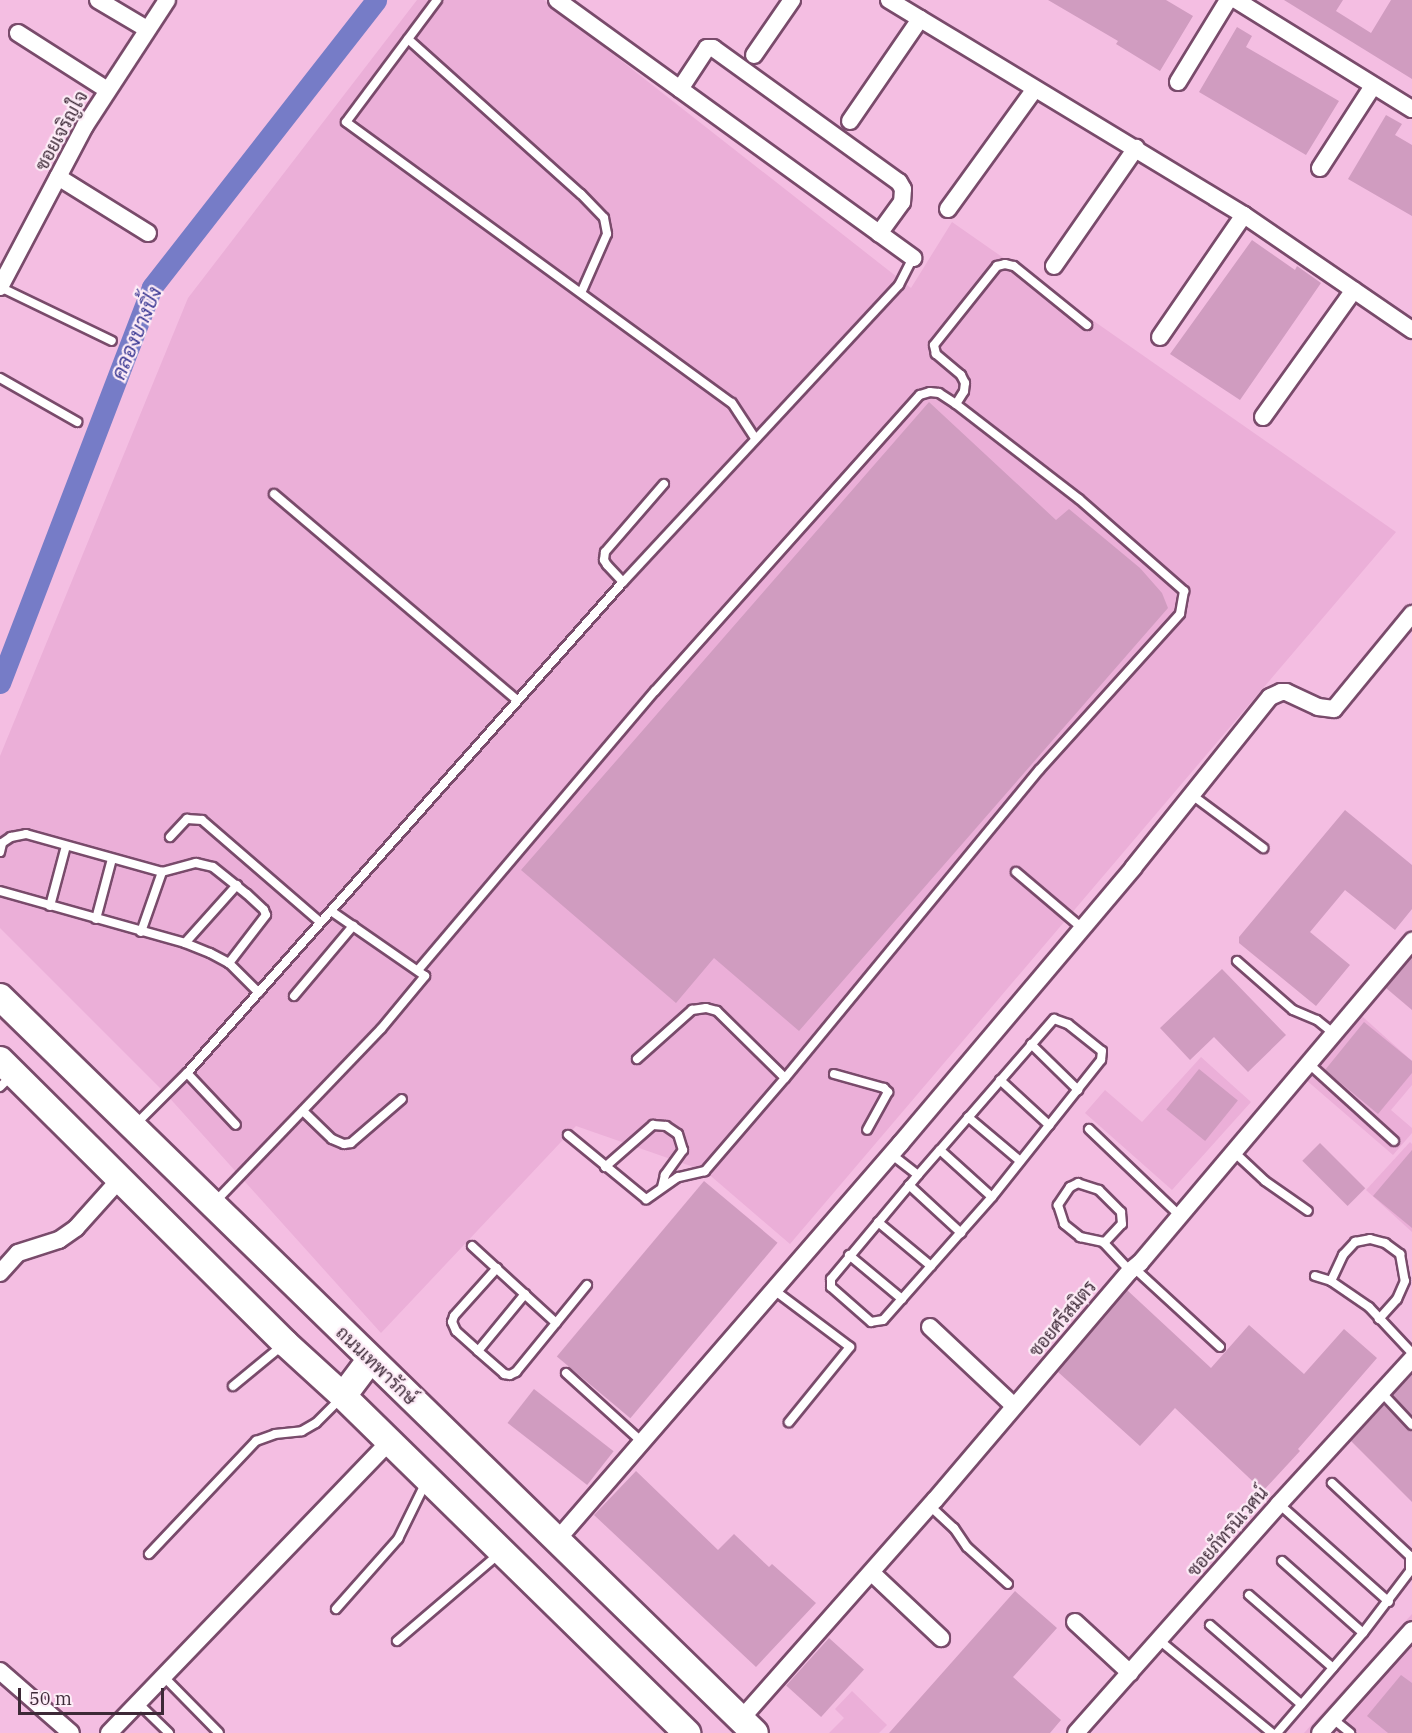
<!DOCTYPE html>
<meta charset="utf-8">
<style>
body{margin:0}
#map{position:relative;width:1412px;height:1733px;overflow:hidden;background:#f4bee2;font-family:"IBM Plex Serif",Sarabun,serif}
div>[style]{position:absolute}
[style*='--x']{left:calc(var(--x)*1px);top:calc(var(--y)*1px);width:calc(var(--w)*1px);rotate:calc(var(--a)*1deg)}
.built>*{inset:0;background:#ebafd8}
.canal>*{height:21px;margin:-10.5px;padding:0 10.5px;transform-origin:10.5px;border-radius:10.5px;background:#767cc7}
.building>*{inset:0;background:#d09cc0;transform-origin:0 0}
.roads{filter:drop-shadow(2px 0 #794b6b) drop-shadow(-2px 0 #794b6b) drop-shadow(0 2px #794b6b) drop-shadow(0 -2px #794b6b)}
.lane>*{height:8px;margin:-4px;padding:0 4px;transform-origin:4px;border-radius:4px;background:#fff}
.street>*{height:16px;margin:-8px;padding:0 8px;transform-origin:8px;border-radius:8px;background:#fff}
.primary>*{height:26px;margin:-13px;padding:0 13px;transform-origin:13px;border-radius:13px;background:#fff}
span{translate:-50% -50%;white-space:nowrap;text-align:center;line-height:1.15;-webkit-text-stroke:4.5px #fdecf7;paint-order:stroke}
.street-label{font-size:18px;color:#3d2937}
.water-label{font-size:20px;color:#3c3a94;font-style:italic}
.scale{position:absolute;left:18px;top:1688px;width:146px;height:27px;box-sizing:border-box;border:3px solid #3d2937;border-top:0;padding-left:8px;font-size:18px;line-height:21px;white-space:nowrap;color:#3d2937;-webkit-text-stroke:4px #fdecf7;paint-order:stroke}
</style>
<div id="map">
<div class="built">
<i style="clip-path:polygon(417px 0,544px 0,911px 288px,952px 222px,1396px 532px,790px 1244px,705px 1171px,576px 1126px,381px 1333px,166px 1094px,0 928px,0 756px,188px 298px)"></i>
<i style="clip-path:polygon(1354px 1009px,1412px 1061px,1412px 1085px,1391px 1110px,1412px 1128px,1412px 1133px,1393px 1155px,1298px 1073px)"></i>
<i style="clip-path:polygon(1201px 1057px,1251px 1102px,1172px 1190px,1085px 1113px,1105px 1090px,1142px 1122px)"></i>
<i style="clip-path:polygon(1410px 1142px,1412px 1144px,1412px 1232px,1366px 1190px)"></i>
<i style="clip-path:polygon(1412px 1614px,1412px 1733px,1304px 1733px)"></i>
<i style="clip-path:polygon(852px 1691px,887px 1725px,879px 1733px,829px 1733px,844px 1718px,835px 1709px)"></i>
</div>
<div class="canal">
<i style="--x:0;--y:683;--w:424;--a:-69"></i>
<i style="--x:152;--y:287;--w:364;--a:-52"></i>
</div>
<div class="building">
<i style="clip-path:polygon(1048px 0,1166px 0,1193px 16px,1160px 71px,1116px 44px,1118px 41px)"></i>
<i style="clip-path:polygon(1284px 0,1343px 0,1336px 11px,1371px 33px,1391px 0,1412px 0,1412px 79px)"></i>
<i style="clip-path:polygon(1237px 27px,1252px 36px,1246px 47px,1339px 101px,1306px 155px,1199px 92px)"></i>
<i style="clip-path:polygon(1386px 115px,1402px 124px,1395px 135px,1412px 145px,1412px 216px,1348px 179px)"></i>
<i style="clip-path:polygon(1252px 240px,1295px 270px,1297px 266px,1321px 283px,1240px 400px,1170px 354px)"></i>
<i style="clip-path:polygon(929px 402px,1056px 520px,1069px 509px,1140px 568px,1162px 593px,1168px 608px,799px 1031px,714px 958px,676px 1003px,521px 870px)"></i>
<i style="clip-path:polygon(1345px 810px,1412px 865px,1412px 909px,1395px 930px,1345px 890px,1310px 932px,1350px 965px,1316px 1006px,1239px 943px,1239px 937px)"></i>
<i style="clip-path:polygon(1412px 957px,1412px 1010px,1386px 988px)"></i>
<i style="clip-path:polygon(1222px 969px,1286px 1035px,1248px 1072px,1214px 1037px,1190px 1060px,1160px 1028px)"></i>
<i style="clip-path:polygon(1364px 1022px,1412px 1061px,1412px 1073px,1378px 1114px,1325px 1070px)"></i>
<i style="left:1199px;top:1069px;width:50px;height:52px;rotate:39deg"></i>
<i style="left:1320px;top:1143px;width:64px;height:25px;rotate:45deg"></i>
<i style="clip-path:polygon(1412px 1150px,1412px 1228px,1373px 1196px)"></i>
<i style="left:704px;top:1181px;width:96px;height:229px;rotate:40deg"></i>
<i style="clip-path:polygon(1127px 1290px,1211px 1368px,1249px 1325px,1304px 1374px,1344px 1329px,1377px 1358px,1298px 1449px,1300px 1451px,1263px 1491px,1175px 1408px,1140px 1446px,1058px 1372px)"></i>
<i style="clip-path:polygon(1412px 1375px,1412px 1416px,1393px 1395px)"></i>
<i style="left:534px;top:1389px;width:101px;height:43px;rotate:38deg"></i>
<i style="clip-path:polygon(1384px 1405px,1412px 1431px,1412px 1502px,1351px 1441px)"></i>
<i style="clip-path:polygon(636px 1471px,718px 1550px,734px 1534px,769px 1567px,772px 1564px,816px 1603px,756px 1667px,594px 1515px)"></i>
<i style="clip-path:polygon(1015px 1591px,1057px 1628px,1013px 1677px,1061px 1720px,1050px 1733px,889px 1733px)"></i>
<i style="left:829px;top:1638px;width:47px;height:64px;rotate:42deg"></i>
<i style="clip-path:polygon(1401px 1675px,1412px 1683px,1412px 1733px,1388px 1733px,1367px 1716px)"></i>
</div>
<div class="roads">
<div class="lane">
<i style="--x:437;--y:0;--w:152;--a:126.7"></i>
<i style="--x:346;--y:122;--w:477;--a:36.1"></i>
<i style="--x:732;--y:403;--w:42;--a:56.7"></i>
<i style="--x:408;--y:39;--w:232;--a:41.9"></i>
<i style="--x:581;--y:194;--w:33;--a:46"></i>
<i style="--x:604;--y:218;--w:16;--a:79"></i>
<i style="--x:607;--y:234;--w:64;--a:113.8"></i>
<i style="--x:0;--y:287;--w:124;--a:25.7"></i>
<i style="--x:0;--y:378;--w:89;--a:29.7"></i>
<i style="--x:956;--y:404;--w:15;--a:-58"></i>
<i style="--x:964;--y:391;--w:8;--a:-83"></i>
<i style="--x:965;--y:383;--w:9;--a:-117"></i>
<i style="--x:961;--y:375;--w:33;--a:-140"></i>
<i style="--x:936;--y:354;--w:9;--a:-103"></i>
<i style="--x:934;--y:345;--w:101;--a:-51.4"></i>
<i style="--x:997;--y:266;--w:8;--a:-14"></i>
<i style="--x:1005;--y:264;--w:9;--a:13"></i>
<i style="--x:1014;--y:266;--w:94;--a:38.9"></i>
<i style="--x:274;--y:494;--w:319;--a:40.3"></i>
<i style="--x:623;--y:582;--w:23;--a:-133"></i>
<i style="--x:607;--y:565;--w:6;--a:-121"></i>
<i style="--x:604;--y:560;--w:8;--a:-83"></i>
<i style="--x:605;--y:552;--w:90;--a:-49.1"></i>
<i style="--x:1192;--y:795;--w:89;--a:36.7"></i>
<i style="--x:170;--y:837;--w:25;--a:-47"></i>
<i style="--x:187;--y:819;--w:15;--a:4"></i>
<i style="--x:202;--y:820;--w:156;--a:40.8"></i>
<i style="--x:0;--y:852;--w:9;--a:-77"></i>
<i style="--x:2;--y:843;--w:11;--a:-34"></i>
<i style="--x:11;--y:837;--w:15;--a:-11"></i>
<i style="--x:26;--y:834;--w:141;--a:15.6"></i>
<i style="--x:162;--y:872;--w:35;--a:-15"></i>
<i style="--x:196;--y:863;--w:17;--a:13"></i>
<i style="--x:213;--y:867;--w:43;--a:38.5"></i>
<i style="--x:247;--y:894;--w:23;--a:43"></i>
<i style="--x:264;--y:910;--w:5;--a:68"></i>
<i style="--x:266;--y:915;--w:61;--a:127.6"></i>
<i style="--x:1016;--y:872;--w:87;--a:40.3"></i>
<i style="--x:0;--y:891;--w:192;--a:15.7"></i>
<i style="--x:185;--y:943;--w:27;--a:22"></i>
<i style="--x:210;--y:953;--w:21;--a:28"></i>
<i style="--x:229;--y:963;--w:42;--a:45"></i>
<i style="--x:50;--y:906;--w:62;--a:-75.1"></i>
<i style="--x:96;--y:919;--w:62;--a:-75.1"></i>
<i style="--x:141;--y:932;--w:64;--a:-70.7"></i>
<i style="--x:185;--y:943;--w:78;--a:-48.1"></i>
<i style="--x:1237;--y:961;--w:74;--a:41.2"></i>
<i style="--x:1293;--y:1010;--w:26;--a:23"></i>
<i style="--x:1317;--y:1020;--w:21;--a:39"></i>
<i style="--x:418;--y:970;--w:366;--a:-49.7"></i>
<i style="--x:655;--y:691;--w:397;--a:-48.2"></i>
<i style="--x:920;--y:395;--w:10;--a:-17"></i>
<i style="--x:930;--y:392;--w:9;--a:6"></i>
<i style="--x:939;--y:393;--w:20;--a:33"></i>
<i style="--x:956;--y:404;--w:155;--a:37.7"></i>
<i style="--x:1079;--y:499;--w:140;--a:41.2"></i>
<i style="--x:1184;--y:591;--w:23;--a:100"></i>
<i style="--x:1180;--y:614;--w:210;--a:132.1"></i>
<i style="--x:1039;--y:770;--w:399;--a:129.5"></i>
<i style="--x:785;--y:1078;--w:123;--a:130.7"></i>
<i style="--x:705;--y:1171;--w:28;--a:167"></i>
<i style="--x:678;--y:1177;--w:39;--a:145"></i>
<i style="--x:646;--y:1199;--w:101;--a:-140.6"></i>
<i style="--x:294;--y:996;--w:92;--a:-49.9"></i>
<i style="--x:1031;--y:1044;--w:66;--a:44.4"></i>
<i style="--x:637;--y:1059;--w:74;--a:-41.7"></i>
<i style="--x:692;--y:1010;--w:14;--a:-8"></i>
<i style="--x:706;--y:1008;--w:11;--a:15"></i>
<i style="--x:717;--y:1011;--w:95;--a:44.6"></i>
<i style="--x:1308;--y:1063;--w:116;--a:42.2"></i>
<i style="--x:187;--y:1073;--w:71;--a:46.7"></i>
<i style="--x:834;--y:1074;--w:52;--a:15.6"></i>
<i style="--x:884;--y:1088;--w:6;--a:45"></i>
<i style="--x:888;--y:1092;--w:43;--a:118.9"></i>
<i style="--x:1000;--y:1080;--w:67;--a:42.6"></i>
<i style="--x:0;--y:1087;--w:16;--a:-45"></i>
<i style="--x:303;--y:1111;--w:40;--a:44"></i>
<i style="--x:332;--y:1139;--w:13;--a:23"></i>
<i style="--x:344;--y:1144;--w:7;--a:-8"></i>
<i style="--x:351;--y:1143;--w:67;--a:-40.8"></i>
<i style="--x:968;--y:1117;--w:68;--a:40.2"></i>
<i style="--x:135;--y:1125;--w:74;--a:-45"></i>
<i style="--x:187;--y:1073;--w:657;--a:-48.4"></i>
<i style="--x:623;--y:582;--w:405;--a:-47.1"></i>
<i style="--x:899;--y:285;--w:30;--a:-63"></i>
<i style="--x:1089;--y:1129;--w:124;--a:43.7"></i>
<i style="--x:940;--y:1150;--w:174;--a:-49"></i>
<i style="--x:1054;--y:1019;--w:15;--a:20"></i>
<i style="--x:1068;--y:1024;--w:43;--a:38.5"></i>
<i style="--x:1102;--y:1051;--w:9;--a:96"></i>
<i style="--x:1101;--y:1060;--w:175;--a:128.5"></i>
<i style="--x:1234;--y:1152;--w:42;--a:43.1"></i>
<i style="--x:1265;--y:1181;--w:52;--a:34.9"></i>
<i style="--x:891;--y:1154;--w:34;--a:38"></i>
<i style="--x:918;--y:1175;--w:33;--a:-49"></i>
<i style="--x:940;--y:1150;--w:70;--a:42.1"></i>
<i style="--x:992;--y:1197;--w:164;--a:131.5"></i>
<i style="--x:883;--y:1320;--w:12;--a:171"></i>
<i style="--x:871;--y:1322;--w:53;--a:-138.8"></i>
<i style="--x:831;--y:1287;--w:8;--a:-90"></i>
<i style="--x:831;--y:1279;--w:136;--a:-50.1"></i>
<i style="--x:605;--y:1167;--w:64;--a:-41.2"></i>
<i style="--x:653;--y:1125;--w:13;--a:4"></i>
<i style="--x:666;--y:1126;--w:14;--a:34"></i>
<i style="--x:678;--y:1134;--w:17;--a:73"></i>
<i style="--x:683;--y:1150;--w:31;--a:126"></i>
<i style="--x:665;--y:1175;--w:12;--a:104"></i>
<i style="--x:909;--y:1185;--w:71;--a:42.7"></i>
<i style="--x:214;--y:1203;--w:241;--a:-46.2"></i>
<i style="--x:381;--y:1029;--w:69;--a:-50.3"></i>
<i style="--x:425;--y:976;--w:114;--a:-145.3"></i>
<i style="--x:878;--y:1222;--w:69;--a:39.7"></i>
<i style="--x:1104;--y:1243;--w:26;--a:-47"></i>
<i style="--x:1122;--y:1224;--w:12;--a:-95"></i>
<i style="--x:1121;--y:1212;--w:31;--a:-135"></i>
<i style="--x:1099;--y:1190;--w:22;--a:-162"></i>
<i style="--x:1078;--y:1183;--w:9;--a:153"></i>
<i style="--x:1070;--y:1187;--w:22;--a:124"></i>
<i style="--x:1058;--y:1205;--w:20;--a:72"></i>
<i style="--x:1064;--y:1224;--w:21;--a:39"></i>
<i style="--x:1080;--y:1237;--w:24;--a:12"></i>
<i style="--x:1103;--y:1242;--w:1;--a:45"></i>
<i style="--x:1104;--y:1243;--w:38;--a:47"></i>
<i style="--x:472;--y:1246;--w:114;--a:42.5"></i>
<i style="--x:556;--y:1323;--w:49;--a:-50.8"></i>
<i style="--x:849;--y:1255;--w:69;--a:39.7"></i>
<i style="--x:1133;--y:1267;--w:118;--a:42.6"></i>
<i style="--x:497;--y:1268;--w:64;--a:131.9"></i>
<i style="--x:454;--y:1316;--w:6;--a:108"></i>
<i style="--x:452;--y:1322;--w:10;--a:66"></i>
<i style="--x:456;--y:1331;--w:30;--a:42"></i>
<i style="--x:478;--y:1351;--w:35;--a:41"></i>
<i style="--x:504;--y:1374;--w:6;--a:9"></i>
<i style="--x:510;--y:1375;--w:7;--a:-27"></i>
<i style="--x:516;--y:1372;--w:63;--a:-50.8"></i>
<i style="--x:1315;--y:1276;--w:17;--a:17"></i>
<i style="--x:1331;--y:1281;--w:46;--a:34.4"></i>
<i style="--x:1369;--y:1307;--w:63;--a:46.9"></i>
<i style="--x:1331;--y:1281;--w:29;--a:-65"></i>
<i style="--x:1343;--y:1255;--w:18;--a:-47"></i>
<i style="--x:1355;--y:1242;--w:15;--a:-11"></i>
<i style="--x:1370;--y:1239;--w:16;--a:15"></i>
<i style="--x:1385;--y:1243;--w:19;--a:36"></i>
<i style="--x:1400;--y:1254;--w:27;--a:80"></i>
<i style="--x:1405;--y:1281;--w:20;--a:114"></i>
<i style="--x:1397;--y:1299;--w:27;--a:132"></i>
<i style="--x:774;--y:1290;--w:95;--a:36.9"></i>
<i style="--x:850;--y:1347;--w:97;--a:129.1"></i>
<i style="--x:478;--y:1351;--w:74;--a:-50.5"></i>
<i style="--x:566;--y:1373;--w:103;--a:42.2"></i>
<i style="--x:233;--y:1386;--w:65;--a:-39.4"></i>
<i style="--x:1381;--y:1392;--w:45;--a:46.8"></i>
<i style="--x:1279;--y:1504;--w:147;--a:41.7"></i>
<i style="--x:930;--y:1506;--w:33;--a:43"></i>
<i style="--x:954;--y:1528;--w:23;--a:56"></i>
<i style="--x:967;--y:1547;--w:55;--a:42.1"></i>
<i style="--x:149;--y:1554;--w:156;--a:-46.6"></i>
<i style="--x:256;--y:1441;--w:20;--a:-20"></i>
<i style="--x:275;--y:1434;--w:27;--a:-6"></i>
<i style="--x:302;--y:1431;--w:16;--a:-30"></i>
<i style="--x:316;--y:1423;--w:35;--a:-45"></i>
<i style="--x:1282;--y:1561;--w:108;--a:41.6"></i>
<i style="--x:1249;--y:1595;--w:111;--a:41"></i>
<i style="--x:336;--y:1609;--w:94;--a:-48.5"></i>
<i style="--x:398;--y:1539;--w:64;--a:-63.8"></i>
<i style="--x:1210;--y:1625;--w:121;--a:41"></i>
<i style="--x:1159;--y:1640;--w:146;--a:39.5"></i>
<i style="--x:397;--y:1641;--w:134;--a:-40.5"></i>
<i style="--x:164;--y:1677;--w:78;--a:45.5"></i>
<i style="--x:138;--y:1703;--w:43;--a:44.1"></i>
<i style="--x:1333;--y:1719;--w:22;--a:39"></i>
<i style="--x:1277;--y:1733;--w:132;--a:-49.3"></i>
<i style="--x:1363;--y:1633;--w:78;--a:-52.8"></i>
<i style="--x:1410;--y:1571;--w:15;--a:-90"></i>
<i style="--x:1410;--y:1556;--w:107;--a:-136.9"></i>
</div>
<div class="street">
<i style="--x:98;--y:0;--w:57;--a:30.6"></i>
<i style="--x:557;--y:0;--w:440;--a:35.9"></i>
<i style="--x:889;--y:0;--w:415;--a:31.2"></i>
<i style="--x:1244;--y:215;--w:204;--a:34.4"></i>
<i style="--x:1236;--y:0;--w:207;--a:31.8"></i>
<i style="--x:18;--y:33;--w:106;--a:32.6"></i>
<i style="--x:754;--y:55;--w:67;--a:-55.4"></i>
<i style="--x:1178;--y:82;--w:96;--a:-58.6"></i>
<i style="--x:680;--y:89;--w:49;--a:-56.6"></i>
<i style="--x:707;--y:48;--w:6;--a:0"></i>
<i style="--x:713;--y:48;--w:229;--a:35.8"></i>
<i style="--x:899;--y:182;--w:8;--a:60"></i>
<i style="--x:903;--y:189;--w:13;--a:94"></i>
<i style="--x:902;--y:202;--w:39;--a:126"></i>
<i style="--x:850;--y:121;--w:124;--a:-55.5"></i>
<i style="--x:1320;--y:168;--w:98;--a:-57.1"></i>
<i style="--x:58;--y:177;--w:106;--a:31.9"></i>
<i style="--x:948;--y:209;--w:147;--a:-54.1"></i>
<i style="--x:1054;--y:266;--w:144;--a:-55.2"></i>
<i style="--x:0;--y:287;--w:182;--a:-62.2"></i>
<i style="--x:85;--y:126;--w:150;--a:-56.9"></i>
<i style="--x:1160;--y:337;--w:148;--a:-55.5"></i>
<i style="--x:1263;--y:417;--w:156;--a:-54.4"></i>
<i style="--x:0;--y:1273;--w:27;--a:-48"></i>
<i style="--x:18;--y:1253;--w:43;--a:-17.6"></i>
<i style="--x:59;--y:1240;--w:21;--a:-35"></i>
<i style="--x:76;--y:1228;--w:66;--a:-48.1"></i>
<i style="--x:930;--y:1327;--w:115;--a:43.2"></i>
<i style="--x:557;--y:1540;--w:525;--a:-49.09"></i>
<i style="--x:901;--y:1143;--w:360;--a:-49.8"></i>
<i style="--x:1133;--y:868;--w:219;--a:-51.3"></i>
<i style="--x:1270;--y:697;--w:12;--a:-24"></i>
<i style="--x:1281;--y:692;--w:5;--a:0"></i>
<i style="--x:1286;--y:692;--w:35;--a:25"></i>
<i style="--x:1318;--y:707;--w:16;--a:7"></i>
<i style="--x:1334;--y:709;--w:123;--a:-50.6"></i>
<i style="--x:872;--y:1573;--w:95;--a:43.3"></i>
<i style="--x:1075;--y:1622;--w:75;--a:42.8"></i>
<i style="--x:0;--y:1671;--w:94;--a:41.1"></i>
<i style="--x:741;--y:1719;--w:293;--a:-48.5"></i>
<i style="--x:935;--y:1500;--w:301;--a:-49.6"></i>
<i style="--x:1130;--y:1271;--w:13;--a:-39"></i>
<i style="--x:1140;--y:1263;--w:422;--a:-49.8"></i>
<i style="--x:109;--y:1733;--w:404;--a:-46.1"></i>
<i style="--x:1076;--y:1733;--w:306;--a:-48.4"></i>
<i style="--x:1279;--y:1504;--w:197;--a:-47.5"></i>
<i style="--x:1320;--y:1733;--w:138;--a:-48.2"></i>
</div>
<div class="primary">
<i style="--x:0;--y:997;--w:1054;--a:44.27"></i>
<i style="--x:0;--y:1060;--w:402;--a:44.8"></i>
<i style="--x:285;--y:1343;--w:79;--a:42.4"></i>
<i style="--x:343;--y:1396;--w:482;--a:44.4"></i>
<i style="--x:343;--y:1396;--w:45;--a:-53.1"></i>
</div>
</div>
<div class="street-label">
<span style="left:62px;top:131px;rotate:-61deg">ซอยเจริญใจ</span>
<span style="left:1063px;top:1319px;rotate:-50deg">ซอยศรีสมิตร</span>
<span style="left:376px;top:1366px;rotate:44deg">ถนนเทพารักษ์</span>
<span style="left:1228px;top:1532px;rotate:-49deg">ซอยภัทรนิเวศน์</span>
</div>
<div class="water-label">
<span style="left:136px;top:333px;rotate:-67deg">คลองบางปิ้ง</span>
</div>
<div class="scale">50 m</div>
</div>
